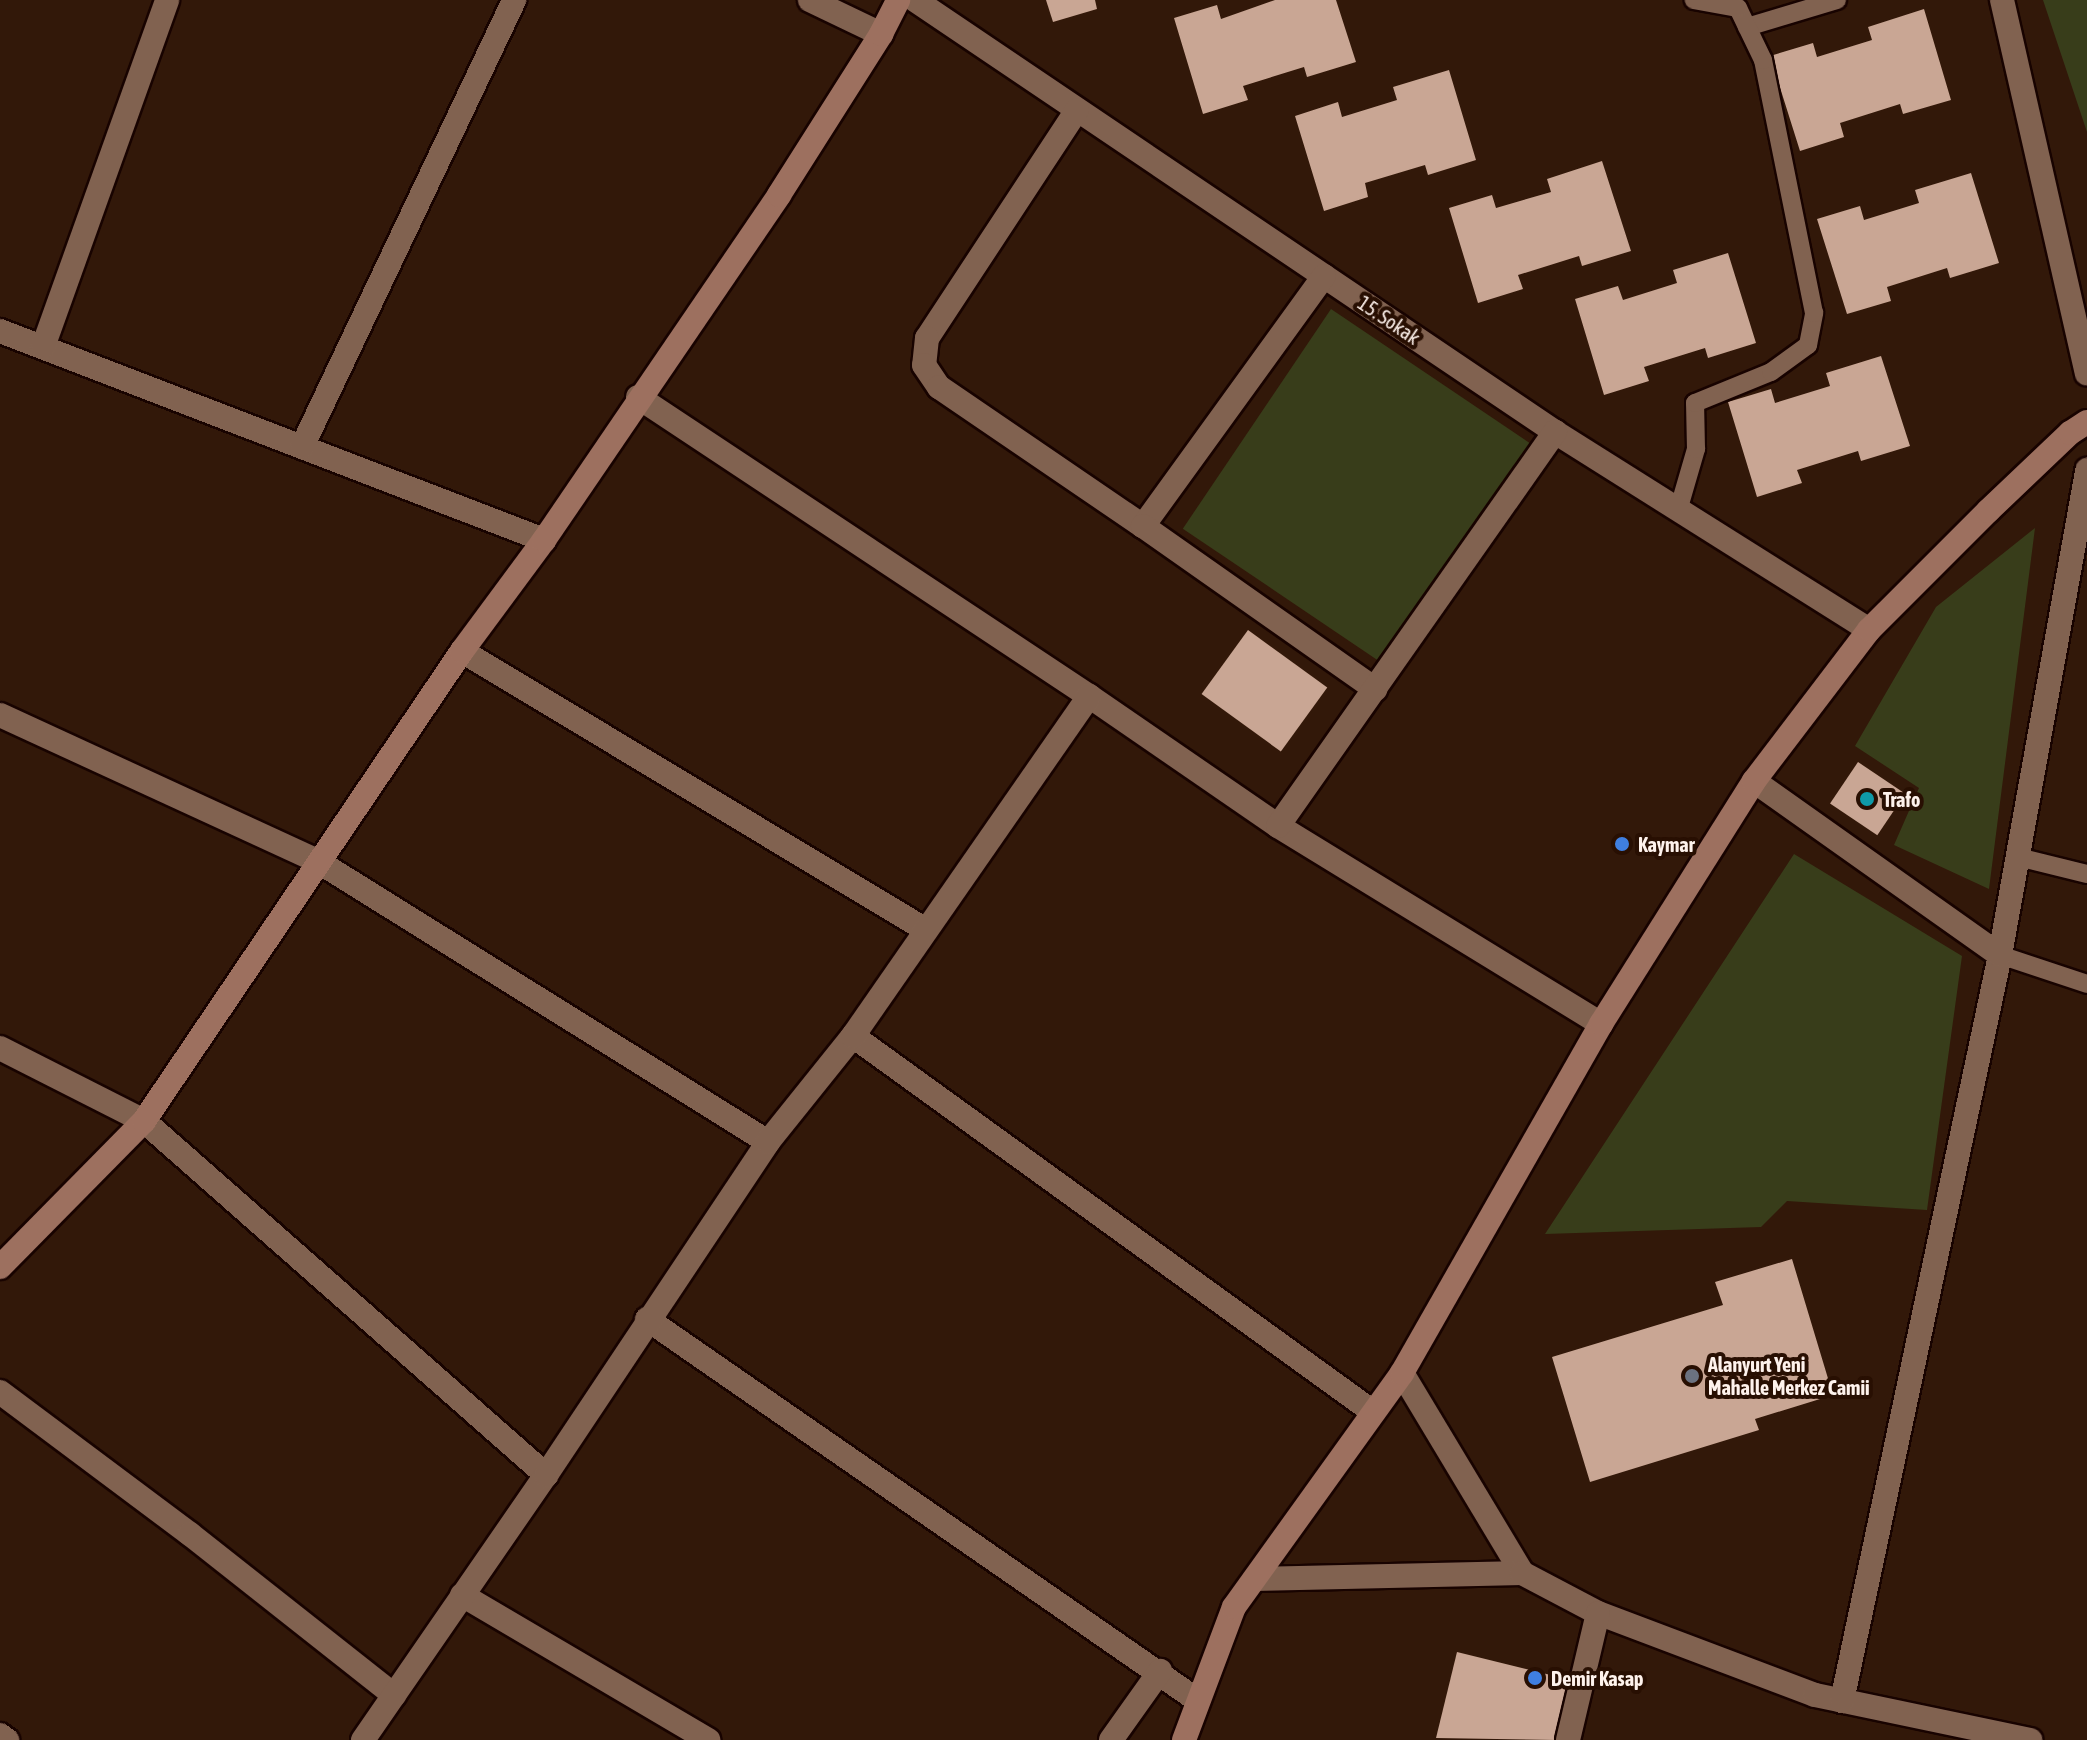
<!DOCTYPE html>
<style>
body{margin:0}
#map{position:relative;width:2087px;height:1740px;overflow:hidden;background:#321809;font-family:"Asap Condensed",sans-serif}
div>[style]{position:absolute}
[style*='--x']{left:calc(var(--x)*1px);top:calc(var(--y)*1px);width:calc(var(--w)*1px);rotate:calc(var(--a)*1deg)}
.green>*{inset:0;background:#383d1a;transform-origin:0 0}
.building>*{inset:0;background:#c9a694;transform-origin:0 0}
.roads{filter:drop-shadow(2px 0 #180300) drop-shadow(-2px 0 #180300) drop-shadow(0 2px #180300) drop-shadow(0 -2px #180300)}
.lane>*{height:18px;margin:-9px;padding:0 9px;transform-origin:9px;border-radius:9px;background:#816250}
.street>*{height:24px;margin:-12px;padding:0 12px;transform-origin:12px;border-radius:12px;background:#816250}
.secondary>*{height:24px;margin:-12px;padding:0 12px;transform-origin:12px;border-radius:12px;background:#9d705f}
.dots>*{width:22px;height:22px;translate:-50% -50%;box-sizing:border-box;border:4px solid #280f02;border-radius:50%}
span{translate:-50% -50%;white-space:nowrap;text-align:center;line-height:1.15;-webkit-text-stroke:8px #280f02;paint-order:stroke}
.street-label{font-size:20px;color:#fef2ec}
.poi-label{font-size:20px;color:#fef2ec;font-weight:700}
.left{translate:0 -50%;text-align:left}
</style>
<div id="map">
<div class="green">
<i style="clip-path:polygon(2043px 0,2087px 0,2087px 132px)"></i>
<i style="left:1331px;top:309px;width:240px;height:265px;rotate:34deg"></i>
<i style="clip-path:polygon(2035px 528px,1989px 889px,1894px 845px,1919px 788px,1855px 746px,1936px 607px)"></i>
<i style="clip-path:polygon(1794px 854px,1962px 956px,1927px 1210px,1787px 1201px,1761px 1227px,1545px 1234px)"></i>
</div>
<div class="building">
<i style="clip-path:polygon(1046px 0,1095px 0,1097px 9px,1053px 22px)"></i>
<i style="clip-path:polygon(1275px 0,1336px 0,1356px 62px,1307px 77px,1304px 67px,1243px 86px,1248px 100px,1203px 114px,1174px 18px,1217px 5px,1221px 19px)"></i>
<i style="clip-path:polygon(1924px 9px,1951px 100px,1903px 114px,1900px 104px,1840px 123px,1844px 137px,1800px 151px,1770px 56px,1813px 43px,1817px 57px,1872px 40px,1868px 27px)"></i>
<i style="clip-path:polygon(1449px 70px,1476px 160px,1428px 175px,1425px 165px,1365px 183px,1368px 197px,1324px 211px,1295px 116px,1338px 102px,1342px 117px,1397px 100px,1393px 87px)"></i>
<i style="clip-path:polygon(1602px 161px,1631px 251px,1582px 266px,1579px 256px,1518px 275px,1523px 289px,1478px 303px,1449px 208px,1492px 195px,1496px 208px,1551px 192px,1547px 179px)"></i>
<i style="clip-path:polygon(1971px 173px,1999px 263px,1950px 278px,1947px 268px,1887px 287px,1891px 301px,1847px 314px,1817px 219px,1860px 206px,1864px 220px,1919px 203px,1915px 190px)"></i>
<i style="clip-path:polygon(1728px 253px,1756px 343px,1708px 358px,1705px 348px,1644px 367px,1649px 381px,1604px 395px,1575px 299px,1618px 286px,1623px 300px,1677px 283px,1673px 270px)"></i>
<i style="clip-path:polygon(1881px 356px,1910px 446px,1861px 461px,1858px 451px,1797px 470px,1802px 483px,1757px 497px,1728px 402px,1771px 389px,1775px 403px,1830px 386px,1826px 373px)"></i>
<i style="left:1248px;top:630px;width:98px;height:79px;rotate:36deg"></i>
<i style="left:1858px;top:762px;width:57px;height:50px;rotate:34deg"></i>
<i style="clip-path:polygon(1792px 1259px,1833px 1395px,1755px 1419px,1759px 1430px,1590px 1482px,1552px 1357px,1723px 1305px,1715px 1282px)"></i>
<i style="clip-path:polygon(1457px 1652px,1571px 1680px,1556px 1740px,1436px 1738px)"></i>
</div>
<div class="roads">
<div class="lane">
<i style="--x:1747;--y:27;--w:94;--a:-16.7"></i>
<i style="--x:1678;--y:511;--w:65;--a:-73.8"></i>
<i style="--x:1696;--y:449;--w:46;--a:-91.2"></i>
<i style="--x:1695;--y:403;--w:82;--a:-22.2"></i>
<i style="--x:1771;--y:372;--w:46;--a:-36.1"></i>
<i style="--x:1808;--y:345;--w:33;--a:-79"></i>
<i style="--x:1814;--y:313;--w:258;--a:-101.4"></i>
<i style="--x:1763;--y:60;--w:58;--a:-115.7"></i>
<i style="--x:1738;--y:8;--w:45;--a:-169.7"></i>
<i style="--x:2018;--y:857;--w:71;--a:13.8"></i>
<i style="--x:2000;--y:955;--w:92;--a:18.4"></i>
</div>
<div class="street">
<i style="--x:810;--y:0;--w:79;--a:25.6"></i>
<i style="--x:915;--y:0;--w:772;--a:34.02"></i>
<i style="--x:1555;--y:432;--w:371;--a:32.2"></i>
<i style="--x:2002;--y:0;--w:383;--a:77.2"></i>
<i style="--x:1077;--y:110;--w:273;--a:123.3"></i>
<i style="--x:927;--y:338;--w:27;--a:96"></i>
<i style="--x:924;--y:365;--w:27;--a:56"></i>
<i style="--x:939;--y:387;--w:247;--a:34.3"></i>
<i style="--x:1324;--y:276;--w:309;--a:125.9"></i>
<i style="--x:1143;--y:526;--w:284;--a:35.1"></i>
<i style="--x:0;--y:331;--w:583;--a:21.02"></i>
<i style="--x:43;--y:347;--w:368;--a:-70.3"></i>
<i style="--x:638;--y:397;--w:541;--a:33.54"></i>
<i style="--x:1089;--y:696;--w:229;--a:34.5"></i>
<i style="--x:1278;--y:826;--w:379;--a:31.5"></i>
<i style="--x:302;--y:447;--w:495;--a:-64.6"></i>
<i style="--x:462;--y:651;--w:541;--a:31.02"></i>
<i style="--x:0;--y:715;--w:351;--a:24.7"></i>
<i style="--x:319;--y:862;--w:529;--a:31.95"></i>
<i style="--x:1754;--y:781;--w:301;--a:35.3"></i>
<i style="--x:1278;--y:826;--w:482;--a:-54.9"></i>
<i style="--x:853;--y:1036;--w:642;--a:35.87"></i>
<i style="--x:0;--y:1048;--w:161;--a:26.9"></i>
<i style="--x:144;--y:1121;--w:536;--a:41.37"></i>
<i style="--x:647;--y:1319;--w:669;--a:34.71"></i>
<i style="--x:1402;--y:1373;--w:233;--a:59"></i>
<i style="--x:0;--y:1392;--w:237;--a:36.8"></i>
<i style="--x:190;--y:1534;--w:260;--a:38.3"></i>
<i style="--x:1255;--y:1579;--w:267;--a:-1.3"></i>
<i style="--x:1522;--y:1573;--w:86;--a:27.8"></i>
<i style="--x:1598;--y:1613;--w:232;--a:20.7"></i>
<i style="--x:1815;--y:1695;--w:220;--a:11.8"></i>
<i style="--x:462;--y:1595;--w:286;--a:30.5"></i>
<i style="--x:1842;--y:1701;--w:763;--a:-78.04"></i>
<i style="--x:2000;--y:955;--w:493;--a:-79.8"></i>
<i style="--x:0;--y:1735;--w:9;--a:36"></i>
<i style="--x:363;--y:1740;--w:322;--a:-55.4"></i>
<i style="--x:546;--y:1475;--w:400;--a:-56.3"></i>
<i style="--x:768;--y:1142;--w:136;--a:-51.3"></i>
<i style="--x:853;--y:1036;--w:414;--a:-55.2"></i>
<i style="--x:1111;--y:1740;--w:85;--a:-54.6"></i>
<i style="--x:1568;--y:1740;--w:130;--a:-76.7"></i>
</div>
<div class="secondary">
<i style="--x:0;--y:1267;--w:205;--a:-45.4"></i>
<i style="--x:144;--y:1121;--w:567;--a:-55.92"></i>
<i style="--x:462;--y:651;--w:138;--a:-53.5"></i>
<i style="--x:544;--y:540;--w:417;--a:-55.7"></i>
<i style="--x:779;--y:195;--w:191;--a:-57.6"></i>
<i style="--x:881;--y:34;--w:38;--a:-63"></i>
<i style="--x:1184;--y:1740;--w:142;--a:-69.4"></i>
<i style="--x:1234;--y:1607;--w:288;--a:-54.3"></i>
<i style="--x:1402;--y:1373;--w:402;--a:-60.3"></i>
<i style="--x:1601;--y:1024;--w:287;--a:-57.8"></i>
<i style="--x:1754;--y:781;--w:190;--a:-52.7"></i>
<i style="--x:1869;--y:630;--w:168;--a:-45"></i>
<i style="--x:1988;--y:511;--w:113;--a:-43.6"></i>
<i style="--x:2070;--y:433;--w:20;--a:-33"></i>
</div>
</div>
<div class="dots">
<i style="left:1867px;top:799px;background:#0f9aa8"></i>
<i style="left:1622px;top:844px;background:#3f7fe0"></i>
<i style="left:1692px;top:1376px;background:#6b7280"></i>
<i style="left:1535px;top:1678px;background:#3f7fe0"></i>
</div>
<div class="street-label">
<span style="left:1389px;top:320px;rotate:34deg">15. Sokak</span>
</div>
<div class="poi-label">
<span class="left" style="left:1883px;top:799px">Trafo</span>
<span class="left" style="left:1638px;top:844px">Kaymar</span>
<span class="left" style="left:1708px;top:1376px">Alanyurt Yeni<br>Mahalle Merkez Camii</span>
<span class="left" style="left:1551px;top:1678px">Demir Kasap</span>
</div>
</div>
